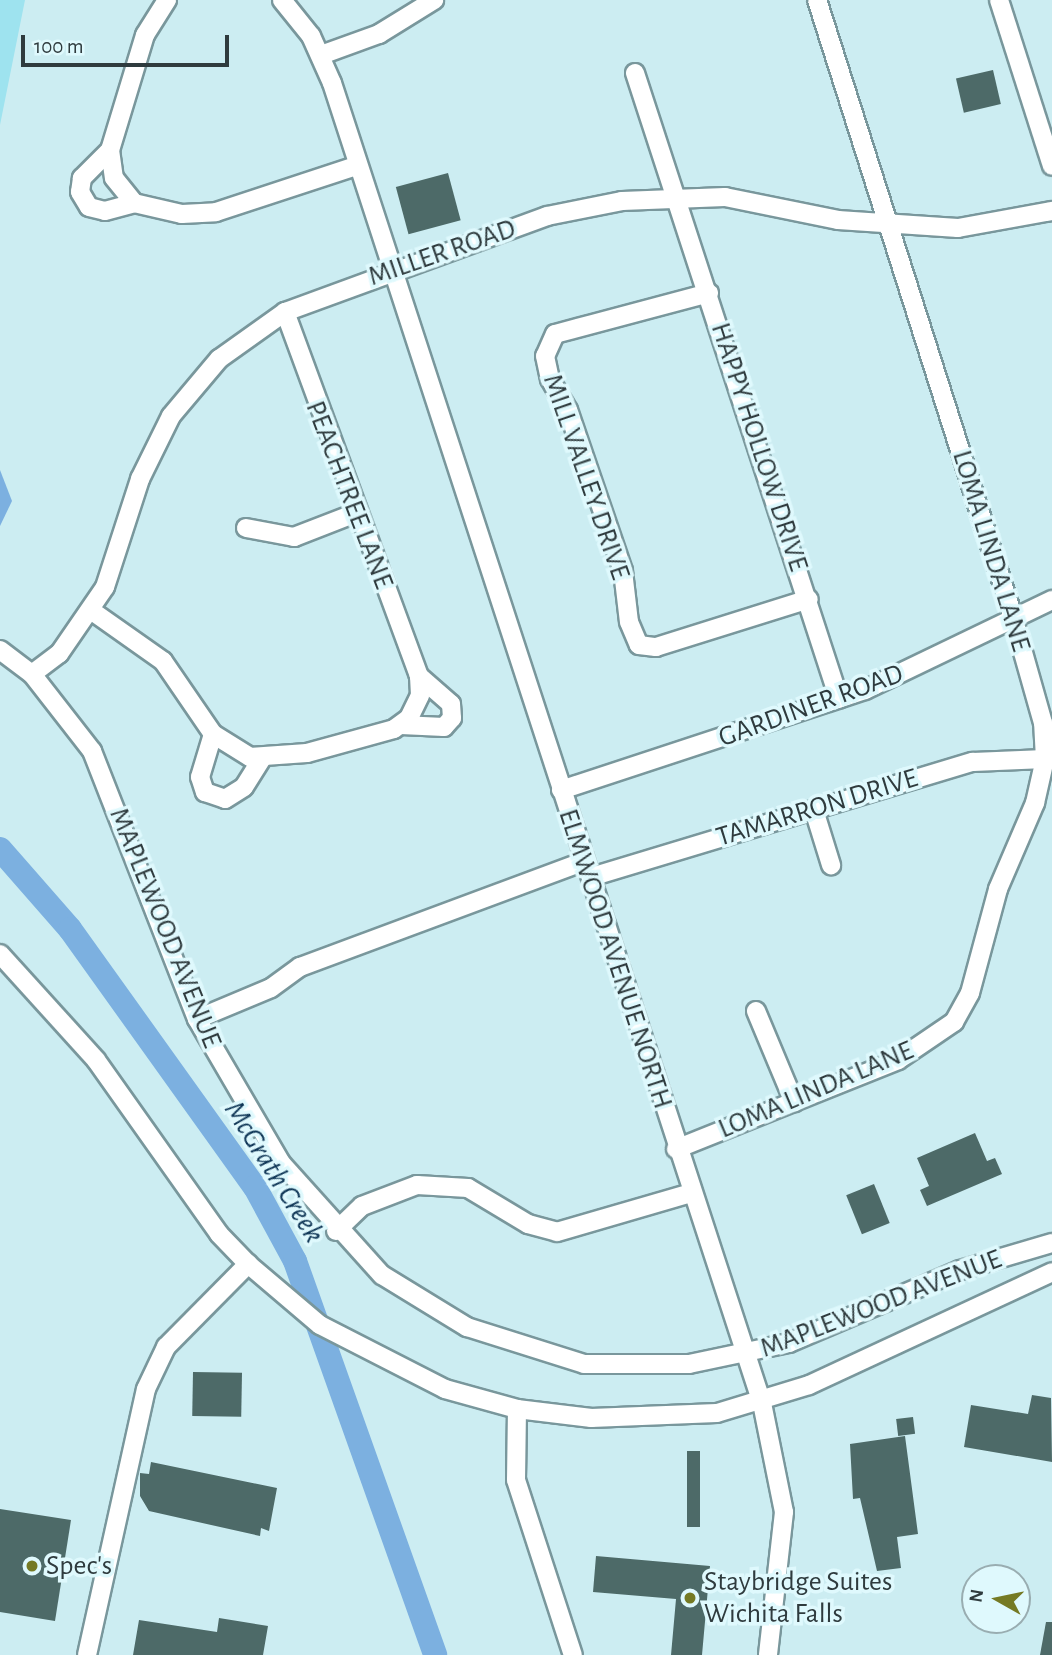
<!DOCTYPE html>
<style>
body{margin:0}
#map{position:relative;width:1052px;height:1655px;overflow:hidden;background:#ccedf2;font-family:"Alegreya Sans",sans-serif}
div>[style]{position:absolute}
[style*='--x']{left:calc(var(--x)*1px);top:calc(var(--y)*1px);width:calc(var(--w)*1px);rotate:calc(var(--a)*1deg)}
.green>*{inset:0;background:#9ee3ef}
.water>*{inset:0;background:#7cb0e0}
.river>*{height:24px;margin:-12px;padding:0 12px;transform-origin:12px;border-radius:12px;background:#7cb0e0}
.building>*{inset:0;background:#4d6a68;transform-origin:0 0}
.roads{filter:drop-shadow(2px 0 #79979c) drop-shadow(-2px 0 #79979c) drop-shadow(0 2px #79979c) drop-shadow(0 -2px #79979c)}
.minor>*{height:18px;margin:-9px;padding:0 9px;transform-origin:9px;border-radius:9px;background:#fff}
.dots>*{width:19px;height:19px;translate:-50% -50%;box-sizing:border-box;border:4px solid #dff9fd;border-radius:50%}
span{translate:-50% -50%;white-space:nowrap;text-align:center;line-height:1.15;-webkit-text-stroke:7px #dff9fd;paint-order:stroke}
.street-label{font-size:28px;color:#2f3b3e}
.poi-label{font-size:28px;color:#2f3b3e}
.left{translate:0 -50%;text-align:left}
.water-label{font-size:30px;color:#0f3656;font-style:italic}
.north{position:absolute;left:961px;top:1564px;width:70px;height:70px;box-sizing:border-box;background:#dff9fd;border:2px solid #99adb1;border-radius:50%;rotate:279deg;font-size:19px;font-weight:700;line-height:28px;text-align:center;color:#2f3b3e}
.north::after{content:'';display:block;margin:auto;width:24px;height:32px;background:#757a24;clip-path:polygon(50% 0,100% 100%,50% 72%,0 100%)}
.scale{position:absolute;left:21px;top:35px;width:208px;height:32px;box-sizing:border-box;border:4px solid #2f3b3e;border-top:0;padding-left:9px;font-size:21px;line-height:24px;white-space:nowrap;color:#2f3b3e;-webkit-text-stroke:5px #dff9fd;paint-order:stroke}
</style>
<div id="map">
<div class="green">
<i style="clip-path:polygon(0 0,25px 0,0 125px)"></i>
</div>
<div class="water">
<i style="clip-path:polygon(0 470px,12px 501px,0 526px)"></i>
</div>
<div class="river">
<i style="--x:0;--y:849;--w:106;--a:48.8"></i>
<i style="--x:70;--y:929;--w:317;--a:54.4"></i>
<i style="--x:255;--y:1187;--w:84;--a:61.6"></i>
<i style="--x:295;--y:1261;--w:418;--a:70.4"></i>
</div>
<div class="building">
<i style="left:993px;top:70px;width:35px;height:38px;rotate:77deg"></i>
<i style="left:448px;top:173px;width:49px;height:54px;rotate:75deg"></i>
<i style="clip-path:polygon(975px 1133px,987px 1161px,995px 1158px,1002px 1174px,927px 1206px,920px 1190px,929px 1186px,917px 1158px)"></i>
<i style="left:874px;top:1184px;width:42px;height:30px;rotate:68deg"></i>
<i style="left:193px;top:1372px;width:49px;height:44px;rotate:1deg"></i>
<i style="clip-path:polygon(1032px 1395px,1051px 1398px,1052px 1462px,964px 1447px,971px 1405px,1028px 1414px)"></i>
<i style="left:913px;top:1417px;width:17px;height:17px;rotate:83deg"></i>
<i style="clip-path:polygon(905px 1436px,918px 1534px,897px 1537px,901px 1568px,877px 1571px,860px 1498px,853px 1499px,850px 1444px)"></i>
<i style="left:687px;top:1451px;width:13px;height:76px"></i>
<i style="clip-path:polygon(151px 1462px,277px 1488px,269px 1531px,261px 1528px,260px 1536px,149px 1511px,140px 1496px,140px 1473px,149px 1474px)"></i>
<i style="clip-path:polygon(0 1509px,71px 1520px,55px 1621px,0 1612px)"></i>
<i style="clip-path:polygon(596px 1556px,710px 1566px,702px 1655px,671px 1655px,676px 1599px,593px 1592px)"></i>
<i style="clip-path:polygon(219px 1618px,268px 1626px,263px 1655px,133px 1655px,139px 1620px,217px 1632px)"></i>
<i style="clip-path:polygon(1046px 1622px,1052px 1622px,1052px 1655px,1040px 1655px)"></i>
</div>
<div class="roads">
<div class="minor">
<i style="--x:167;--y:0;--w:41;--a:122.2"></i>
<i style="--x:145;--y:35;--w:120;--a:106.9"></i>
<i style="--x:110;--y:150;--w:28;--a:82"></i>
<i style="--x:114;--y:178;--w:32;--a:51"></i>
<i style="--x:134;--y:203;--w:49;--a:12.9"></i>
<i style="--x:182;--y:214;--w:34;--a:-3"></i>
<i style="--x:216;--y:212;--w:147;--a:-18.2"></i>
<i style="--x:282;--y:0;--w:46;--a:51.1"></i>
<i style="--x:311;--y:36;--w:51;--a:65.9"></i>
<i style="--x:332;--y:83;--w:1388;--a:71.96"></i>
<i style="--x:762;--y:1403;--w:111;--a:78.6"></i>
<i style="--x:784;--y:1512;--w:144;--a:96.4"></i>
<i style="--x:999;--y:0;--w:174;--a:72.3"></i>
<i style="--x:321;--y:55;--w:62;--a:-19.9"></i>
<i style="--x:379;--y:34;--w:65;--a:-31.7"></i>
<i style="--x:635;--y:73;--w:658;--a:71.95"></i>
<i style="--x:110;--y:150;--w:40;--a:135"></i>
<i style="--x:82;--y:178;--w:14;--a:98"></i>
<i style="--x:80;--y:192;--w:17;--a:59"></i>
<i style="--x:89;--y:207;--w:16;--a:14"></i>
<i style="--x:105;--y:211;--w:30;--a:-15"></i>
<i style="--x:709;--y:293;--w:159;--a:165.1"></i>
<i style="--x:555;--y:334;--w:24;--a:114"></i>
<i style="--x:545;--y:356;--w:24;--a:78"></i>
<i style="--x:550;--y:379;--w:36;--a:60"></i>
<i style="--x:568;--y:410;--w:170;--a:71.1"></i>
<i style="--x:623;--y:571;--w:51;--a:83.3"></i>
<i style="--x:629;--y:622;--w:25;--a:67"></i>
<i style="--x:639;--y:645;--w:17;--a:7"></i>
<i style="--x:656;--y:647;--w:160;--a:-17.4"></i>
<i style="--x:246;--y:528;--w:49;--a:10.6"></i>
<i style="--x:294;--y:537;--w:66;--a:-21.2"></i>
<i style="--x:92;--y:611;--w:87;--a:35.2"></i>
<i style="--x:163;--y:661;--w:88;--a:55.6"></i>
<i style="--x:213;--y:734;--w:44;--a:31.9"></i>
<i style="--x:250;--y:757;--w:57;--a:-4"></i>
<i style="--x:307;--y:753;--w:90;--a:-15.4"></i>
<i style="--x:394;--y:729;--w:19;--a:-36"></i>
<i style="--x:409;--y:718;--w:25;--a:-64"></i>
<i style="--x:420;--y:695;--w:19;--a:-93"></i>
<i style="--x:419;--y:676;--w:388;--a:-110.2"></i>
<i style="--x:0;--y:650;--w:40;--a:37"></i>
<i style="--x:32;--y:674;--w:98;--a:52.1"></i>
<i style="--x:92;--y:751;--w:288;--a:68.6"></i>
<i style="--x:197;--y:1019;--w:167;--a:59.7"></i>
<i style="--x:281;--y:1163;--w:151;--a:48"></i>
<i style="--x:382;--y:1275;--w:100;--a:31.5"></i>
<i style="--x:467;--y:1327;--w:123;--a:17.5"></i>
<i style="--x:584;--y:1364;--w:105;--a:0"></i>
<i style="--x:689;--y:1364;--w:102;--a:-11.9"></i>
<i style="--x:789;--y:1343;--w:186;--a:-23.1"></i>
<i style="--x:960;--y:1270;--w:96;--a:-16.4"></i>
<i style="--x:32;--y:674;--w:34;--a:-37"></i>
<i style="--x:59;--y:654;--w:81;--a:-55.5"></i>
<i style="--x:105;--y:587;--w:114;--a:-72"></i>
<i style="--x:140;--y:479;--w:70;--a:-63.8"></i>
<i style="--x:171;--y:416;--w:75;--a:-49.9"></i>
<i style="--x:219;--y:359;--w:81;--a:-35.5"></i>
<i style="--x:285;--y:312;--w:279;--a:-20.1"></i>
<i style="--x:547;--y:216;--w:76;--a:-11.3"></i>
<i style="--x:622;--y:201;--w:103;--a:-2.2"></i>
<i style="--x:725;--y:197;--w:115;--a:11.5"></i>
<i style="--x:838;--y:220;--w:120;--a:3.8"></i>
<i style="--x:958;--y:228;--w:96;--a:-10.3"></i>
<i style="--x:401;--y:725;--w:43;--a:2.7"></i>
<i style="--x:444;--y:727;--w:12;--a:-48"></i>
<i style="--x:452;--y:718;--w:14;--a:-94"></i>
<i style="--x:451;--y:704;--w:43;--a:-138.8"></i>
<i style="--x:213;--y:734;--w:45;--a:106.8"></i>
<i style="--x:200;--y:777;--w:16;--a:72"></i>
<i style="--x:205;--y:792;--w:21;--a:19"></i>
<i style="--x:225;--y:799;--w:22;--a:-32"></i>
<i style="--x:244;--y:787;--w:34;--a:-58"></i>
<i style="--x:561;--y:790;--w:320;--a:-18.2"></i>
<i style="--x:865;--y:690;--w:208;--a:-25.7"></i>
<i style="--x:814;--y:810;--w:58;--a:72.8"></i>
<i style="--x:591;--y:877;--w:399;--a:-16.8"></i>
<i style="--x:973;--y:762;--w:72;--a:-2.4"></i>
<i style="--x:0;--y:954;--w:143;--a:47.8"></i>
<i style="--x:96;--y:1060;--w:213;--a:54.7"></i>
<i style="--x:219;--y:1234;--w:42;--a:46"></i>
<i style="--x:248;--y:1264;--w:94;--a:40.3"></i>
<i style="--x:320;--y:1325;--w:140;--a:27.1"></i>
<i style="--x:445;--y:1389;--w:75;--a:15.5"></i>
<i style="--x:517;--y:1409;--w:75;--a:6.9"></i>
<i style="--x:591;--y:1418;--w:126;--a:-2.3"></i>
<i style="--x:717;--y:1413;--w:96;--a:-16.9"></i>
<i style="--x:809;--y:1385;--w:268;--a:-24.9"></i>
<i style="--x:756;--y:1011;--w:99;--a:67.3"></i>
<i style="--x:197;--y:1019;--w:80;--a:-22.7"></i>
<i style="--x:271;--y:988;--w:36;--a:-36"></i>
<i style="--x:300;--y:967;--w:304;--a:-20.4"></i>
<i style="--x:676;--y:1149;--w:239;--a:-21.8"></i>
<i style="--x:898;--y:1060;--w:68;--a:-34.2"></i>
<i style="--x:954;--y:1022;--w:33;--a:-61"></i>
<i style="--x:970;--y:993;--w:108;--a:-74.9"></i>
<i style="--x:998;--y:889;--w:94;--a:-66.7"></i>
<i style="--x:1035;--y:803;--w:45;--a:-77.2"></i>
<i style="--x:1045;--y:759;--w:36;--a:-93"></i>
<i style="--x:1043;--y:723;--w:110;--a:-105.8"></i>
<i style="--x:1013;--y:617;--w:647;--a:-107.62"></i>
<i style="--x:336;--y:1231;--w:36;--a:-44"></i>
<i style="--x:362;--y:1206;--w:59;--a:-20.9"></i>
<i style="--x:417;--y:1185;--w:51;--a:3.4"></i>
<i style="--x:468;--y:1188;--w:70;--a:31"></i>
<i style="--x:528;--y:1224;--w:30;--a:15"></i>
<i style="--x:557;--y:1232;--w:140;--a:-16.2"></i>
<i style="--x:517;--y:1409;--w:71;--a:90.8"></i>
<i style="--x:516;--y:1480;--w:184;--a:72"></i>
<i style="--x:87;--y:1655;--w:272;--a:-77.5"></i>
<i style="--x:146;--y:1389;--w:47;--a:-64.5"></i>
<i style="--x:166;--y:1347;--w:117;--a:-45.3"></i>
</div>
</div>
<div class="dots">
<i style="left:32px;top:1566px;background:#757a24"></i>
<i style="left:690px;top:1598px;background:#757a24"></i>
</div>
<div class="street-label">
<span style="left:442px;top:253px;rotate:-19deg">MILLER ROAD</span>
<span style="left:759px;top:447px;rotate:72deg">HAPPY HOLLOW DRIVE</span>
<span style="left:586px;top:477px;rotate:71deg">MILL VALLEY DRIVE</span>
<span style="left:349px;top:495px;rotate:69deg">PEACHTREE LANE</span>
<span style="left:991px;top:551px;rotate:73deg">LOMA LINDA LANE</span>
<span style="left:811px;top:706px;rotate:-20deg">GARDINER ROAD</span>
<span style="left:817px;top:808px;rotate:-17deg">TAMARRON DRIVE</span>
<span style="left:165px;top:928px;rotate:68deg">MAPLEWOOD AVENUE</span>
<span style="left:615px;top:959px;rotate:72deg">ELMWOOD AVENUE NORTH</span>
<span style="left:816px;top:1090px;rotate:-23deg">LOMA LINDA LANE</span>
<span style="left:881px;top:1304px;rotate:-21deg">MAPLEWOOD AVENUE</span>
</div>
<div class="poi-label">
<span class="left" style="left:46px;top:1566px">Spec's</span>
<span class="left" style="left:704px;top:1598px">Staybridge Suites<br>Wichita Falls</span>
</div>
<div class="water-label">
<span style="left:274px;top:1172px;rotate:58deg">McGrath Creek</span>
</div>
<div class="north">N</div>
<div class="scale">100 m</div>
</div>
